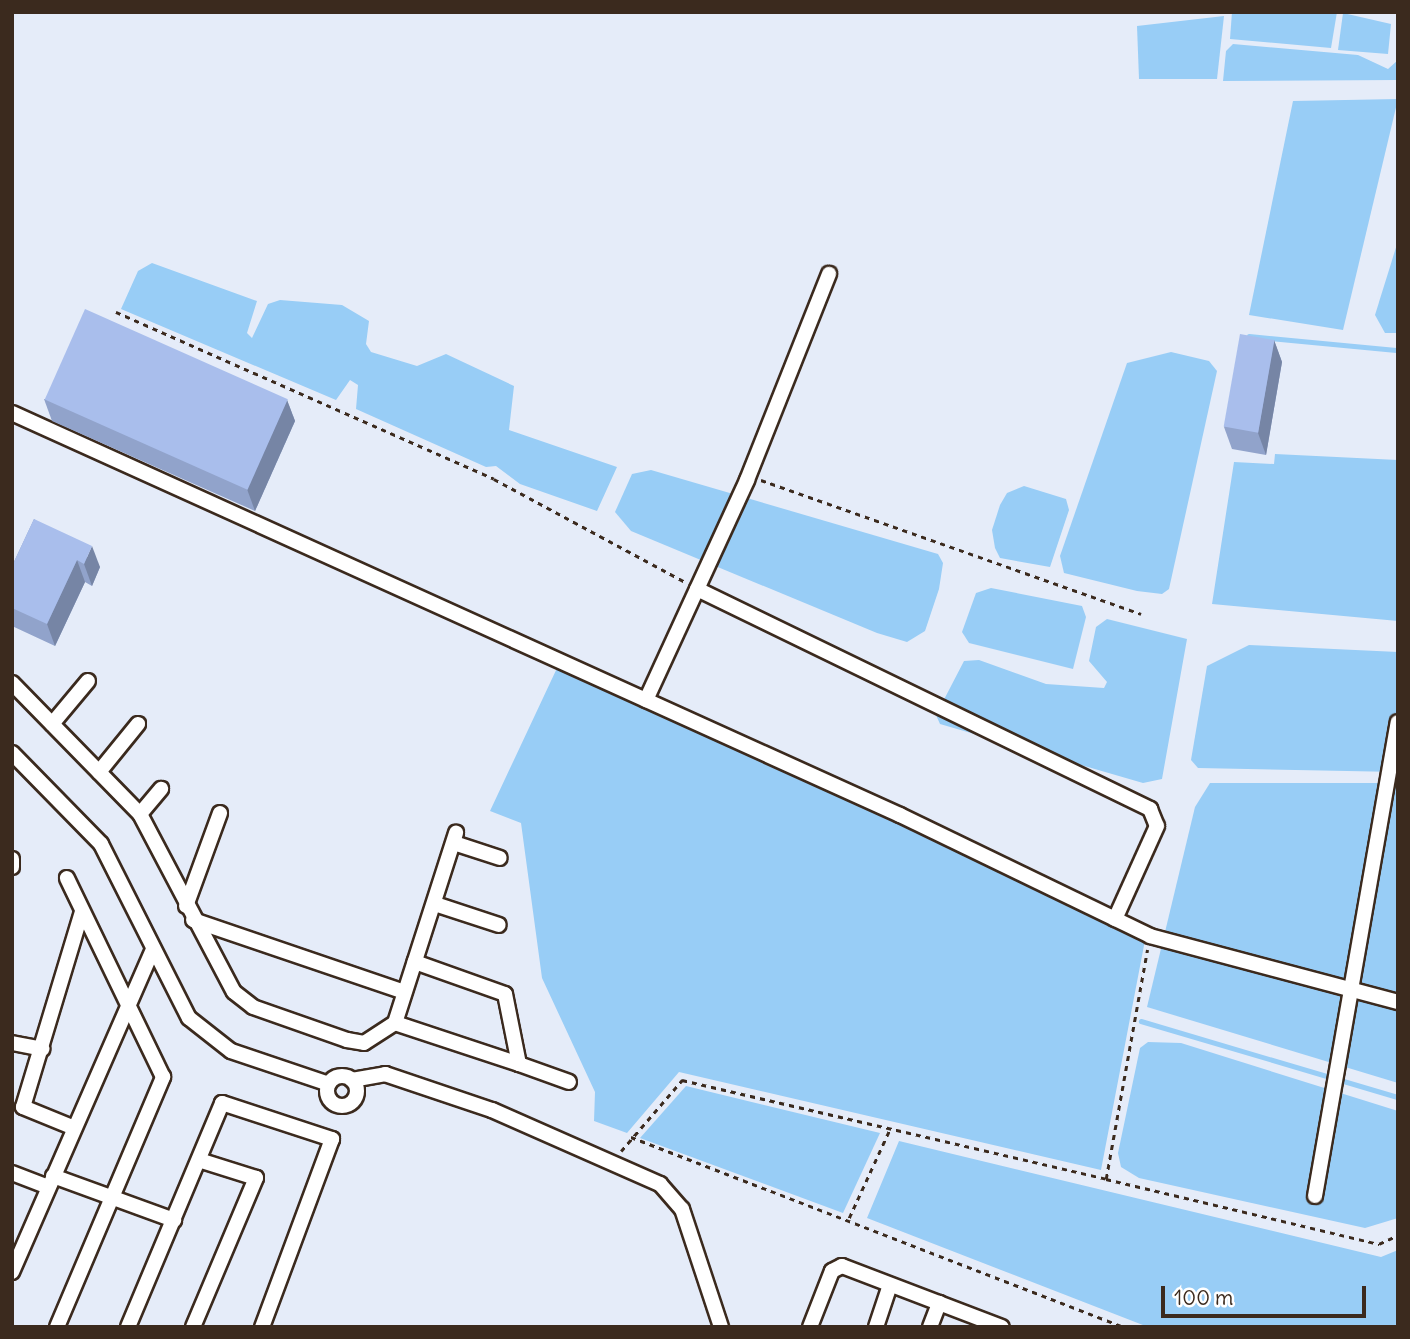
<!DOCTYPE html>
<style>
body{margin:0}
#map{position:relative;width:1410px;height:1339px;overflow:hidden;background:#e5ecf9;font-family:Delius,sans-serif}
div>[style]{position:absolute}
[style*='--x']{left:calc(var(--x)*1px);top:calc(var(--y)*1px);width:calc(var(--w)*1px);rotate:calc(var(--a)*1deg)}
.water>*{inset:0;background:#98cdf6}
.stream>*{height:4.5px;margin:-2.25px;padding:0 2.25px;transform-origin:2.25px;border-radius:2.25px;background:#98cdf6}
.path>*{height:2.5px;margin-top:-1.25px;transform-origin:0;background:repeating-linear-gradient(90deg,#3b2a1e 0 5px,transparent 0 10px)}
.roads{filter:drop-shadow(2px 0 #3b2a1e) drop-shadow(-2px 0 #3b2a1e) drop-shadow(0 2px #3b2a1e) drop-shadow(0 -2px #3b2a1e)}
.minor>*{height:14px;margin:-7px;padding:0 7px;transform-origin:7px;border-radius:7px;background:#fff}
.minor>.ring{margin:-7px;padding:0;box-sizing:content-box;background:none;border:14px solid #fff;border-radius:50%}
.wall>*{inset:0;background:#91a3cb}
.shaded-wall>*{inset:0;background:#7685a5}
.building>*{inset:0;background:#a9beec;transform-origin:0 0}
span{translate:-50% -50%;white-space:nowrap;text-align:center;line-height:1.15;-webkit-text-stroke:5px #fff;paint-order:stroke}
.frame{position:absolute;inset:0;border:14px solid #3b2a1e;pointer-events:none}
.scale{position:absolute;left:1161px;top:1286px;width:205px;height:32px;box-sizing:border-box;border:4px solid #3b2a1e;border-top:0;padding-left:9px;font-size:21px;line-height:24px;white-space:nowrap;color:#3b2a1e;-webkit-text-stroke:5px #fff;paint-order:stroke}
</style>
<div id="map">
<div class="water">
<i style="clip-path:polygon(1232px 12px,1337px 12px,1331px 48px,1230px 39px)"></i>
<i style="clip-path:polygon(1343px 13px,1391px 24px,1388px 54px,1338px 50px)"></i>
<i style="clip-path:polygon(1224px 16px,1217px 79px,1139px 79px,1137px 26px)"></i>
<i style="clip-path:polygon(1233px 44px,1358px 55px,1388px 69px,1398px 60px,1398px 80px,1223px 81px,1226px 51px)"></i>
<i style="clip-path:polygon(1398px 99px,1343px 330px,1249px 315px,1293px 101px)"></i>
<i style="clip-path:polygon(1398px 241px,1398px 333px,1385px 333px,1375px 315px)"></i>
<i style="clip-path:polygon(152px 263px,257px 301px,247px 333px,252px 338px,268px 304px,280px 300px,342px 305px,369px 321px,366px 344px,371px 352px,417px 366px,446px 354px,514px 386px,509px 430px,617px 467px,597px 511px,520px 484px,496px 466px,486px 467px,356px 409px,358px 385px,350px 380px,336px 400px,121px 309px,138px 271px)"></i>
<i style="clip-path:polygon(1171px 352px,1209px 361px,1217px 371px,1169px 589px,1162px 594px,1137px 591px,1064px 573px,1060px 556px,1127px 363px)"></i>
<i style="clip-path:polygon(1275px 454px,1398px 460px,1398px 621px,1212px 604px,1234px 462px,1274px 464px)"></i>
<i style="clip-path:polygon(651px 470px,938px 554px,943px 563px,939px 589px,925px 631px,907px 642px,877px 633px,631px 531px,615px 512px,632px 474px)"></i>
<i style="clip-path:polygon(1024px 486px,1066px 499px,1069px 510px,1050px 567px,1000px 558px,995px 548px,992px 530px,1000px 505px,1007px 493px)"></i>
<i style="clip-path:polygon(991px 588px,1082px 606px,1086px 617px,1073px 669px,969px 643px,962px 632px,976px 593px)"></i>
<i style="clip-path:polygon(1107px 619px,1187px 639px,1162px 779px,1143px 783px,940px 724px,936px 715px,964px 661px,979px 660px,1046px 684px,1104px 688px,1107px 682px,1089px 661px,1096px 627px)"></i>
<i style="clip-path:polygon(1249px 645px,1398px 652px,1398px 772px,1198px 768px,1191px 760px,1207px 666px)"></i>
<i style="clip-path:polygon(558px 666px,1146px 935px,1101px 1170px,679px 1072px,627px 1133px,594px 1121px,595px 1092px,542px 978px,521px 823px,490px 811px)"></i>
<i style="clip-path:polygon(1210px 783px,1398px 783px,1398px 1083px,1147px 1007px,1195px 807px)"></i>
<i style="clip-path:polygon(1148px 1042px,1181px 1043px,1398px 1111px,1398px 1218px,1365px 1228px,1139px 1178px,1121px 1167px,1118px 1153px,1140px 1048px)"></i>
<i style="clip-path:polygon(686px 1086px,880px 1133px,843px 1213px,640px 1138px)"></i>
<i style="clip-path:polygon(899px 1141px,1381px 1257px,1398px 1250px,1398px 1327px,1148px 1327px,867px 1218px)"></i>
</div>
<div class="stream">
<i style="--x:1249;--y:336;--w:150;--a:5.4"></i>
<i style="--x:1141;--y:1021;--w:268;--a:16.5"></i>
</div>
<div class="path">
<i style="--x:116;--y:312;--w:413;--a:23.8"></i>
<i style="--x:494;--y:479;--w:217;--a:28.3"></i>
<i style="--x:761;--y:480;--w:403;--a:19.4"></i>
<i style="--x:631;--y:1137;--w:528;--a:21.08"></i>
<i style="--x:621;--y:1151;--w:94;--a:-49.3"></i>
<i style="--x:682;--y:1080;--w:435;--a:13.1"></i>
<i style="--x:1106;--y:1179;--w:233;--a:-79.8"></i>
<i style="--x:1106;--y:1179;--w:281;--a:13.4"></i>
<i style="--x:1379;--y:1244;--w:21;--a:-25"></i>
<i style="--x:849;--y:1218;--w:98;--a:-65.3"></i>
</div>
<div class="roads">
<div class="minor">
<i style="--x:12;--y:413;--w:975;--a:24.36"></i>
<i style="--x:900;--y:815;--w:278;--a:25.8"></i>
<i style="--x:1150;--y:936;--w:257;--a:14.9"></i>
<i style="--x:697;--y:589;--w:504;--a:25.9"></i>
<i style="--x:1150;--y:809;--w:18;--a:68"></i>
<i style="--x:1157;--y:826;--w:102;--a:114.3"></i>
<i style="--x:12;--y:683;--w:183;--a:45.7"></i>
<i style="--x:140;--y:814;--w:201;--a:62.2"></i>
<i style="--x:234;--y:992;--w:24;--a:38"></i>
<i style="--x:253;--y:1007;--w:100;--a:19.3"></i>
<i style="--x:347;--y:1040;--w:17;--a:10"></i>
<i style="--x:364;--y:1043;--w:37;--a:-33"></i>
<i style="--x:395;--y:1023;--w:200;--a:-72.2"></i>
<i style="--x:646;--y:700;--w:242;--a:-65.3"></i>
<i style="--x:747;--y:480;--w:222;--a:-68.3"></i>
<i style="--x:52;--y:724;--w:56;--a:-50.1"></i>
<i style="--x:12;--y:753;--w:127;--a:45.6"></i>
<i style="--x:101;--y:844;--w:195;--a:63.2"></i>
<i style="--x:189;--y:1018;--w:53;--a:38.2"></i>
<i style="--x:231;--y:1051;--w:103;--a:18.6"></i>
<i style="--x:99;--y:772;--w:62;--a:-50.9"></i>
<i style="--x:140;--y:814;--w:33;--a:-50"></i>
<i style="--x:454;--y:843;--w:48;--a:18.1"></i>
<i style="--x:12;--y:859;--w:8;--a:90"></i>
<i style="--x:435;--y:904;--w:67;--a:18.2"></i>
<i style="--x:186;--y:906;--w:99;--a:-69.9"></i>
<i style="--x:193;--y:920;--w:223;--a:18.8"></i>
<i style="--x:395;--y:1023;--w:131;--a:18.3"></i>
<i style="--x:519;--y:1064;--w:71;--a:-101.3"></i>
<i style="--x:505;--y:994;--w:96;--a:-160.4"></i>
<i style="--x:12;--y:1043;--w:31;--a:11"></i>
<i style="--x:519;--y:1064;--w:53;--a:19.8"></i>
<i class="ring" style="left:327px;top:1076px;width:16px;height:16px"></i>
<i style="--x:352;--y:1080;--w:34;--a:-10"></i>
<i style="--x:385;--y:1074;--w:113;--a:18.6"></i>
<i style="--x:492;--y:1110;--w:184;--a:23.8"></i>
<i style="--x:660;--y:1184;--w:33;--a:49"></i>
<i style="--x:682;--y:1209;--w:124;--a:71.7"></i>
<i style="--x:72;--y:1127;--w:53;--a:-157.8"></i>
<i style="--x:23;--y:1107;--w:204;--a:-73.2"></i>
<i style="--x:12;--y:1173;--w:39;--a:21"></i>
<i style="--x:53;--y:1176;--w:129;--a:20"></i>
<i style="--x:1315;--y:1196;--w:481;--a:-80.1"></i>
<i style="--x:12;--y:1272;--w:352;--a:-66.4"></i>
<i style="--x:57;--y:1327;--w:272;--a:-67"></i>
<i style="--x:163;--y:1077;--w:221;--a:-115.8"></i>
<i style="--x:128;--y:1327;--w:243;--a:-67.2"></i>
<i style="--x:222;--y:1103;--w:116;--a:18.1"></i>
<i style="--x:332;--y:1139;--w:201;--a:110.4"></i>
<i style="--x:193;--y:1327;--w:162;--a:-67.1"></i>
<i style="--x:256;--y:1178;--w:60;--a:-162.5"></i>
<i style="--x:810;--y:1327;--w:60;--a:-68.6"></i>
<i style="--x:832;--y:1271;--w:11;--a:-27"></i>
<i style="--x:842;--y:1266;--w:171;--a:20.9"></i>
<i style="--x:876;--y:1327;--w:44;--a:-71.6"></i>
<i style="--x:930;--y:1327;--w:26;--a:-69"></i>
</div>
</div>
<div class="wall">
<i style="clip-path:polygon(1274px 340px,1282px 362px,1266px 455px,1232px 449px,1224px 427px)"></i>
<i style="clip-path:polygon(44px 399px,287px 400px,295px 421px,255px 511px,52px 421px)"></i>
<i style="clip-path:polygon(34px 519px,100px 567px,92px 586px,85px 582px,55px 646px,12px 626px,12px 566px)"></i>
</div>
<div class="shaded-wall">
<i style="clip-path:polygon(1274px 340px,1282px 362px,1266px 455px,1258px 433px)"></i>
<i style="clip-path:polygon(287px 400px,295px 421px,255px 511px,247px 489px)"></i>
<i style="clip-path:polygon(92px 546px,100px 567px,92px 586px,84px 564px)"></i>
<i style="clip-path:polygon(77px 560px,85px 582px,55px 646px,47px 624px)"></i>
</div>
<div class="building">
<i style="left:85px;top:309px;width:222px;height:99px;rotate:24deg"></i>
<i style="left:1240px;top:334px;width:35px;height:94px;rotate:10deg"></i>
<i style="clip-path:polygon(34px 519px,92px 546px,84px 564px,77px 560px,47px 624px,12px 608px,12px 566px)"></i>
</div>
<div class="frame"></div>
<div class="scale">100 m</div>
</div>
